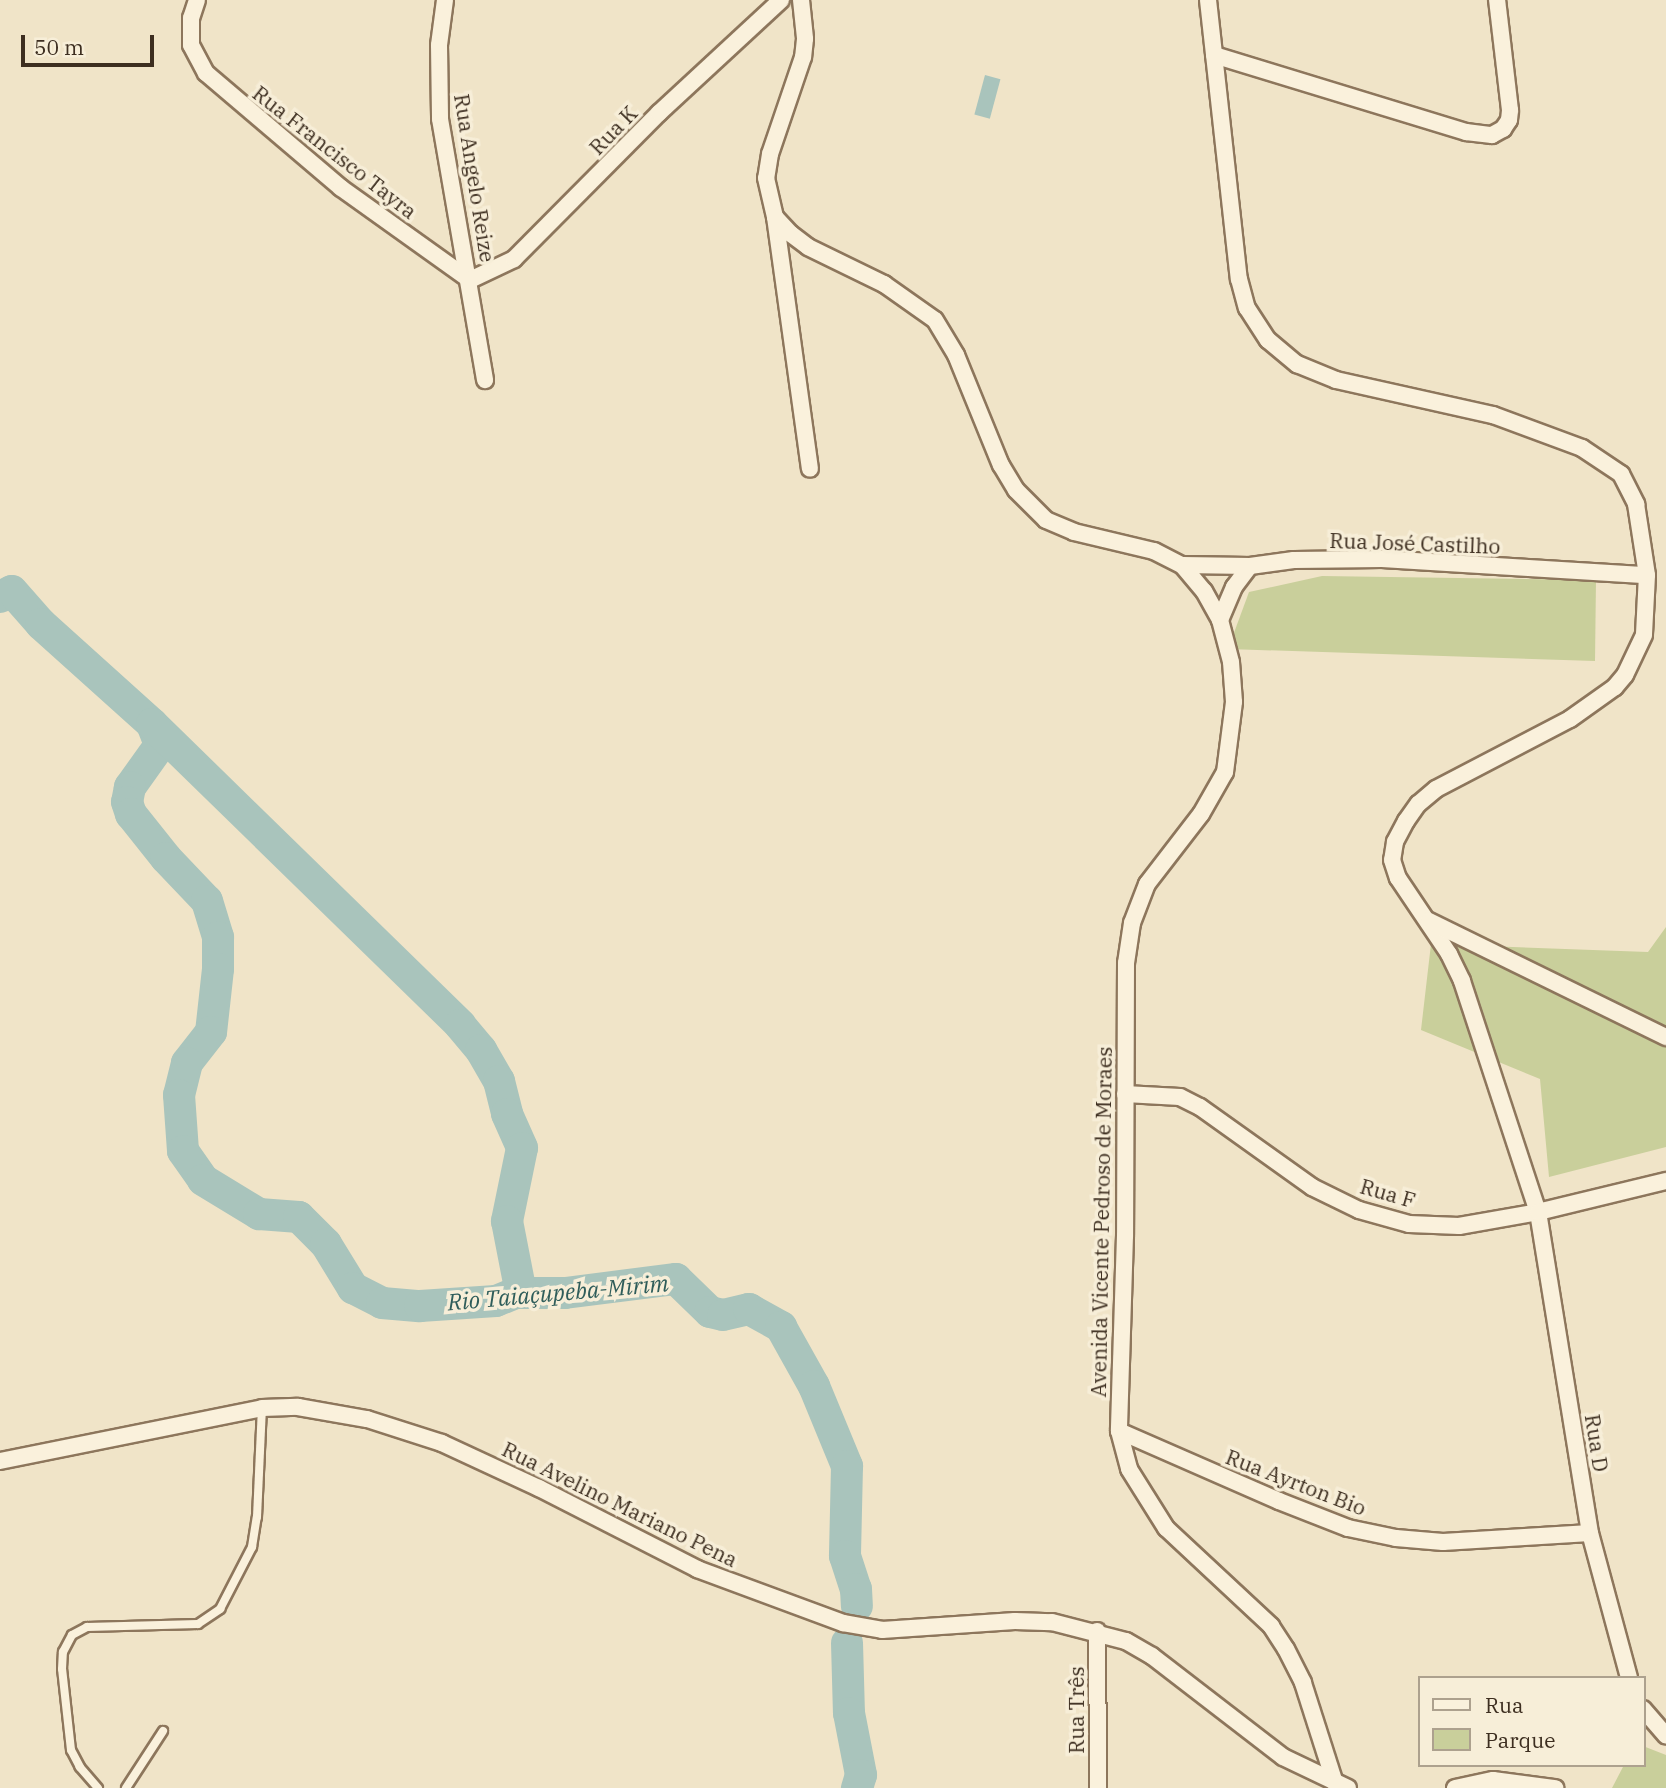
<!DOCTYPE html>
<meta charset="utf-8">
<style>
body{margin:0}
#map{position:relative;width:1666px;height:1788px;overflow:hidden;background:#f0e4c8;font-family:"IBM Plex Serif",serif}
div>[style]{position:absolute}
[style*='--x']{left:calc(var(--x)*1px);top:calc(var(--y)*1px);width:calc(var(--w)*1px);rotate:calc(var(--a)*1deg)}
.green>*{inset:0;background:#c9cf9b}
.water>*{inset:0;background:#a9c4bc;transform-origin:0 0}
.river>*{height:32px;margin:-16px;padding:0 16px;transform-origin:16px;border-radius:16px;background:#a9c4bc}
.roads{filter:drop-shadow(2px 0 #8d765c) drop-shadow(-2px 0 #8d765c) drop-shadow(0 2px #8d765c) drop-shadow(0 -2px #8d765c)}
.lane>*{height:8px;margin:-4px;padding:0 4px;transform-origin:4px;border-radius:4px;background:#faf1dc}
.street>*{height:16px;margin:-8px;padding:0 8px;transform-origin:8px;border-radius:8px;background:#faf1dc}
span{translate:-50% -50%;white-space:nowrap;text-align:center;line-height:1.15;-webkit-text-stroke:7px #f7eed8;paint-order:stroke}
.street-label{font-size:21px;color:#3d2e20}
.water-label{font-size:23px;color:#2f5d5a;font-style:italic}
.legend{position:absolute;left:1418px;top:1676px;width:228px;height:91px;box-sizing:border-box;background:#f7eed8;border:2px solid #ada18e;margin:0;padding:9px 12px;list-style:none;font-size:21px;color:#3d2e20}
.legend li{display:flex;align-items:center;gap:14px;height:35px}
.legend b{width:35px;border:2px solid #ada18e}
.scale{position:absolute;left:21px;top:35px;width:133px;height:32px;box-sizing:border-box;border:4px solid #3d2e20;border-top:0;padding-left:9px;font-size:21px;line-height:24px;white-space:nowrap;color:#3d2e20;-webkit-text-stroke:5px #f7eed8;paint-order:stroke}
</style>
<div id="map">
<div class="green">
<i style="clip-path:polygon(1322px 576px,1596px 580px,1595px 661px,1228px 649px,1249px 592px)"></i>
<i style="clip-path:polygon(1666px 927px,1666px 1147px,1549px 1177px,1540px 1079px,1421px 1030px,1431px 944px,1648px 952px)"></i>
<i style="clip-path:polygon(1643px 1746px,1666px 1755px,1666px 1788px,1612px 1788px,1624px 1765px,1643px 1765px)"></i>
</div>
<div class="water">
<i style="left:985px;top:75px;width:16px;height:41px;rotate:15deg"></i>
</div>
<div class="river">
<i style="--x:0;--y:597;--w:13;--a:-27"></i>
<i style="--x:12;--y:591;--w:44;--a:48.7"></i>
<i style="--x:41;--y:624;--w:149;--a:42"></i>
<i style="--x:152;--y:724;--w:22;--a:69"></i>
<i style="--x:160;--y:745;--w:52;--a:125.5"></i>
<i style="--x:130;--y:787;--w:15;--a:101"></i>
<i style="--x:127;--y:802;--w:13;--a:72"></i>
<i style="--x:131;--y:814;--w:56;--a:51.5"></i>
<i style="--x:166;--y:858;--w:59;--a:46.4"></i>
<i style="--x:207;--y:901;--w:38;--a:73"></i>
<i style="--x:218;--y:937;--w:32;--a:90"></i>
<i style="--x:218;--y:969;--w:63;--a:96.3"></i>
<i style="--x:211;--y:1032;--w:39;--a:128"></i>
<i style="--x:187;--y:1063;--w:33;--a:104"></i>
<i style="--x:179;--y:1095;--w:56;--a:85.9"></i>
<i style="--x:183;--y:1151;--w:35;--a:55"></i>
<i style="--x:203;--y:1180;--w:66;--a:31.3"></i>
<i style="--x:259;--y:1214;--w:40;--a:4.3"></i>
<i style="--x:299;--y:1217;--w:38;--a:45"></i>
<i style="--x:326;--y:1244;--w:52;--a:58.5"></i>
<i style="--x:353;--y:1288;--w:33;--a:27"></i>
<i style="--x:382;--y:1303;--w:38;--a:5"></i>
<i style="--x:420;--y:1306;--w:76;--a:-3.8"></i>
<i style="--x:496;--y:1301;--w:22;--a:-22"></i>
<i style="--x:516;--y:1293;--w:49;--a:0"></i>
<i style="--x:565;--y:1293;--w:112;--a:-7.2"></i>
<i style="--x:676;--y:1279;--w:47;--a:44.1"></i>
<i style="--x:710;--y:1312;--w:13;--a:13"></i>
<i style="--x:723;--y:1315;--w:27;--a:-13"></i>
<i style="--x:749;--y:1309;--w:37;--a:29"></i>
<i style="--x:781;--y:1327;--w:68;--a:60.8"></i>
<i style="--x:814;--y:1386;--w:87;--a:67.6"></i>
<i style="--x:847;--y:1466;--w:90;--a:91.3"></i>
<i style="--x:845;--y:1556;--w:35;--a:72"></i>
<i style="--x:856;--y:1589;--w:17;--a:87"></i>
<i style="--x:152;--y:724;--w:431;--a:44.3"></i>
<i style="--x:460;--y:1025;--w:33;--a:50"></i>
<i style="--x:481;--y:1050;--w:36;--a:60"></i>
<i style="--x:499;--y:1081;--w:34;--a:76"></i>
<i style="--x:507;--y:1114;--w:37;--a:66"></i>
<i style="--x:522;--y:1148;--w:75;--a:101.6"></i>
<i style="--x:507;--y:1221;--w:73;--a:79"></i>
<i style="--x:847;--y:1643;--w:70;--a:88.4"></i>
<i style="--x:849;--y:1713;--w:63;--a:79"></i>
<i style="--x:861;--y:1775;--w:14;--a:107"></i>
</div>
<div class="roads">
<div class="lane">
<i style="--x:98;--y:1788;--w:28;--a:-131"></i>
<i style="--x:80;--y:1767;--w:19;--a:-118"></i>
<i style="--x:71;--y:1750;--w:81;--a:-96.3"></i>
<i style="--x:62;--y:1669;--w:17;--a:-87"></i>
<i style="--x:63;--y:1652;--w:19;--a:-62"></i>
<i style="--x:72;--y:1635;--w:17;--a:-28"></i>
<i style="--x:87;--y:1627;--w:111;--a:-1.5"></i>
<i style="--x:198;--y:1624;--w:27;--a:-34"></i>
<i style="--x:220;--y:1609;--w:70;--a:-62.7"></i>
<i style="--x:252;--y:1547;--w:30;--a:-81"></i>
<i style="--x:257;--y:1517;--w:109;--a:-87.4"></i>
<i style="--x:126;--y:1788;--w:68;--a:-57"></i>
</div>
<div class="street">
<i style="--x:197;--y:0;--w:19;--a:108"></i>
<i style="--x:191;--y:18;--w:27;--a:90"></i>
<i style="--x:191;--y:45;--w:32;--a:62"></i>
<i style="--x:206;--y:73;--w:177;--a:40.4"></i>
<i style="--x:341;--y:188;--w:158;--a:35.5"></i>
<i style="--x:445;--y:0;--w:45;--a:97.6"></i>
<i style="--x:439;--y:45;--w:74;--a:89.2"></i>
<i style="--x:440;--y:119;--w:265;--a:80.2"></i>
<i style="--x:801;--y:0;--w:39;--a:84"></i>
<i style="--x:805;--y:39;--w:18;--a:96"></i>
<i style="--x:803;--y:57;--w:102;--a:108.8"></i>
<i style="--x:770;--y:154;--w:24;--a:99"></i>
<i style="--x:766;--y:178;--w:40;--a:77"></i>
<i style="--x:775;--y:217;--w:254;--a:82.1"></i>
<i style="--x:1208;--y:0;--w:281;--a:83.7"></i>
<i style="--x:1239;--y:279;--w:30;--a:75"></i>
<i style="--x:1247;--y:308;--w:38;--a:57"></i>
<i style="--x:1268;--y:340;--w:38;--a:40"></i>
<i style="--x:1297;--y:364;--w:42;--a:22.3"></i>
<i style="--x:1336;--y:380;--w:161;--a:12.6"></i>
<i style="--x:1493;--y:415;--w:95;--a:20.3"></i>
<i style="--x:1582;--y:448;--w:47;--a:33.7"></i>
<i style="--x:1621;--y:474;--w:34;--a:63"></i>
<i style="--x:1636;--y:504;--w:72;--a:81.2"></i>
<i style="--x:1647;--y:575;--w:60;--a:92.9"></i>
<i style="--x:1644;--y:635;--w:44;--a:115.4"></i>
<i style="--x:1625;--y:675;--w:16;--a:130"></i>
<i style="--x:1615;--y:687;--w:55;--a:144.6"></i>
<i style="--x:1570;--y:719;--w:151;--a:152.4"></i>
<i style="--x:1436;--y:789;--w:23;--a:140"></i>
<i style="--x:1418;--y:804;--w:21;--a:125"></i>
<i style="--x:1406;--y:821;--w:24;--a:118"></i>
<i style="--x:1395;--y:842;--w:18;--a:99"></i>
<i style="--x:1392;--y:860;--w:19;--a:72"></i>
<i style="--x:1398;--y:878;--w:92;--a:56.1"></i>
<i style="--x:1449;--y:954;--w:30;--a:64"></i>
<i style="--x:1462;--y:981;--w:243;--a:71.8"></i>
<i style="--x:1538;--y:1212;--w:325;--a:80.8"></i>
<i style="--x:1590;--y:1533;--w:150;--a:74.9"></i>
<i style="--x:1214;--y:55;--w:264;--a:17"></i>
<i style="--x:1466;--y:132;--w:26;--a:7"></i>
<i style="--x:1492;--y:135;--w:13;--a:-29"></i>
<i style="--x:1503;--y:129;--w:11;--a:-56"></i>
<i style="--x:1509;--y:120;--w:10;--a:-84"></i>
<i style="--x:1510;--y:110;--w:111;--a:-96.7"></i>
<i style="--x:775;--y:217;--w:23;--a:47"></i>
<i style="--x:791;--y:234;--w:21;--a:37"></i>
<i style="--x:808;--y:247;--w:85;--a:26"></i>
<i style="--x:884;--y:284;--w:62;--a:35.2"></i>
<i style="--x:935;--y:320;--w:41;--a:59"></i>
<i style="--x:956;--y:355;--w:119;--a:67.8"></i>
<i style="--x:1001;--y:465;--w:29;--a:59"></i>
<i style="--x:1016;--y:490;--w:42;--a:45"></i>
<i style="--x:1046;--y:520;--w:30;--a:23"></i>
<i style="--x:1074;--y:532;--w:82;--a:13.4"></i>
<i style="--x:1154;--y:551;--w:31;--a:27"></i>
<i style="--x:1182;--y:565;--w:34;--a:50"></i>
<i style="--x:1204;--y:591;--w:33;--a:61"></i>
<i style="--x:1220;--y:620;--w:43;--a:75.3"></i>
<i style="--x:1231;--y:662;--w:40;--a:85.7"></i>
<i style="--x:1234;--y:702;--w:71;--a:97.3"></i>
<i style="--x:1225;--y:772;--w:48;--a:119.7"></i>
<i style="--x:1201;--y:814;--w:88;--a:127.6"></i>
<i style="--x:1147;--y:884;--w:42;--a:111"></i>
<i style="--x:1132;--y:923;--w:40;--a:98.5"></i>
<i style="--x:1126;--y:963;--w:273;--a:90.2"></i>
<i style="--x:1125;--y:1236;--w:195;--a:91.8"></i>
<i style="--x:1119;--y:1431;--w:39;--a:75"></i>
<i style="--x:1129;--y:1469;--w:70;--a:57.9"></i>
<i style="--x:1166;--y:1528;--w:144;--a:43"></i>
<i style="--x:1271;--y:1626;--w:27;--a:57"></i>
<i style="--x:1286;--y:1649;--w:38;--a:63"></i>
<i style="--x:1303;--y:1683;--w:105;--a:72.3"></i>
<i style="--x:470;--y:280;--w:49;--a:-25.5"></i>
<i style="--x:514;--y:259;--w:206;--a:-45.2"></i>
<i style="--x:659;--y:113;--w:166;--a:-42.8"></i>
<i style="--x:1182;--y:565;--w:68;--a:0.8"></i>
<i style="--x:1250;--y:566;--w:44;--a:-7.8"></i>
<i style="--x:1294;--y:560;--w:88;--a:-0.7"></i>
<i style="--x:1382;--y:559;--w:265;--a:3.5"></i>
<i style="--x:1220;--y:620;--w:36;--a:-67"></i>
<i style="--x:1234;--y:587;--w:26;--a:-53"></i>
<i style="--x:1429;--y:921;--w:264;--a:26.1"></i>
<i style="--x:1125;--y:1094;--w:55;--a:3.1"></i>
<i style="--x:1180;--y:1097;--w:22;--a:27"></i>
<i style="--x:1200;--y:1107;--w:138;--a:35.5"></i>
<i style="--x:1312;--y:1187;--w:52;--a:26.1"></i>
<i style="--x:1359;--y:1210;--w:52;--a:15.6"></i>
<i style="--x:1409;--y:1224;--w:50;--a:2.3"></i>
<i style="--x:1459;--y:1226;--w:80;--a:-10"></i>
<i style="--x:1538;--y:1212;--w:132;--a:-13.6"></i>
<i style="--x:1119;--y:1431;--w:175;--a:23.6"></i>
<i style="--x:1279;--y:1501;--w:74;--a:21.4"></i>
<i style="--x:1348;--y:1528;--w:49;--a:11.8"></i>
<i style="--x:1396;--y:1538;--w:47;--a:4.9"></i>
<i style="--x:1443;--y:1542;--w:147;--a:-3.5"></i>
<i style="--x:0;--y:1461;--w:267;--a:-11.4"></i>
<i style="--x:262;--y:1408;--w:36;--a:-2"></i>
<i style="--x:298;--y:1407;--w:70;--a:9.9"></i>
<i style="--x:367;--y:1419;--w:79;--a:17.7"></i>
<i style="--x:442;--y:1443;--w:107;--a:24.9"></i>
<i style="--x:539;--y:1488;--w:178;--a:27.1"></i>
<i style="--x:697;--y:1569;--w:156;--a:20.3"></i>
<i style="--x:843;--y:1623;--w:40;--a:10"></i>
<i style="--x:882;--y:1630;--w:133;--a:-3.9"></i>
<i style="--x:1015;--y:1621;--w:37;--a:2"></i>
<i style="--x:1052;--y:1622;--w:76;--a:14.4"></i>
<i style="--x:1126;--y:1641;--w:30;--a:30"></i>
<i style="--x:1152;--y:1656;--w:165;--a:37.6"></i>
<i style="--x:1283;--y:1757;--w:72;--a:25.5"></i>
<i style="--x:1097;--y:1631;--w:157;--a:89.6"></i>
<i style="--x:1643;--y:1709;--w:35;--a:49"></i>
<i style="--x:1455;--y:1788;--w:39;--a:-12"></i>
<i style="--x:1493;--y:1780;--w:63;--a:7.4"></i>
</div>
</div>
<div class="street-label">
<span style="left:613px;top:130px;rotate:-46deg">Rua K</span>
<span style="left:335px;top:152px;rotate:38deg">Rua Francisco Tayra</span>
<span style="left:475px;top:178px;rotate:81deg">Rua Angelo Reize</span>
<span style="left:1415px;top:543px;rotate:2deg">Rua José Castilho</span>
<span style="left:1388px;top:1193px;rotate:16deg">Rua F</span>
<span style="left:1101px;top:1222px;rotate:-89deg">Avenida Vicente Pedroso de Moraes</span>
<span style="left:1597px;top:1443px;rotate:81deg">Rua D</span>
<span style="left:1296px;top:1482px;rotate:21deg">Rua Ayrton Bio</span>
<span style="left:620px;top:1504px;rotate:26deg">Rua Avelino Mariano Pena</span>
<span style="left:1076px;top:1710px;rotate:-90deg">Rua Três</span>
</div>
<div class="water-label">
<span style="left:558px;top:1292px;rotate:-5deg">Rio Taiaçupeba-Mirim</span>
</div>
<ul class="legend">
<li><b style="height:9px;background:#faf1dc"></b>Rua</li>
<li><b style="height:19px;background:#c9cf9b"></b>Parque</li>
</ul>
<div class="scale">50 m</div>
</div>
